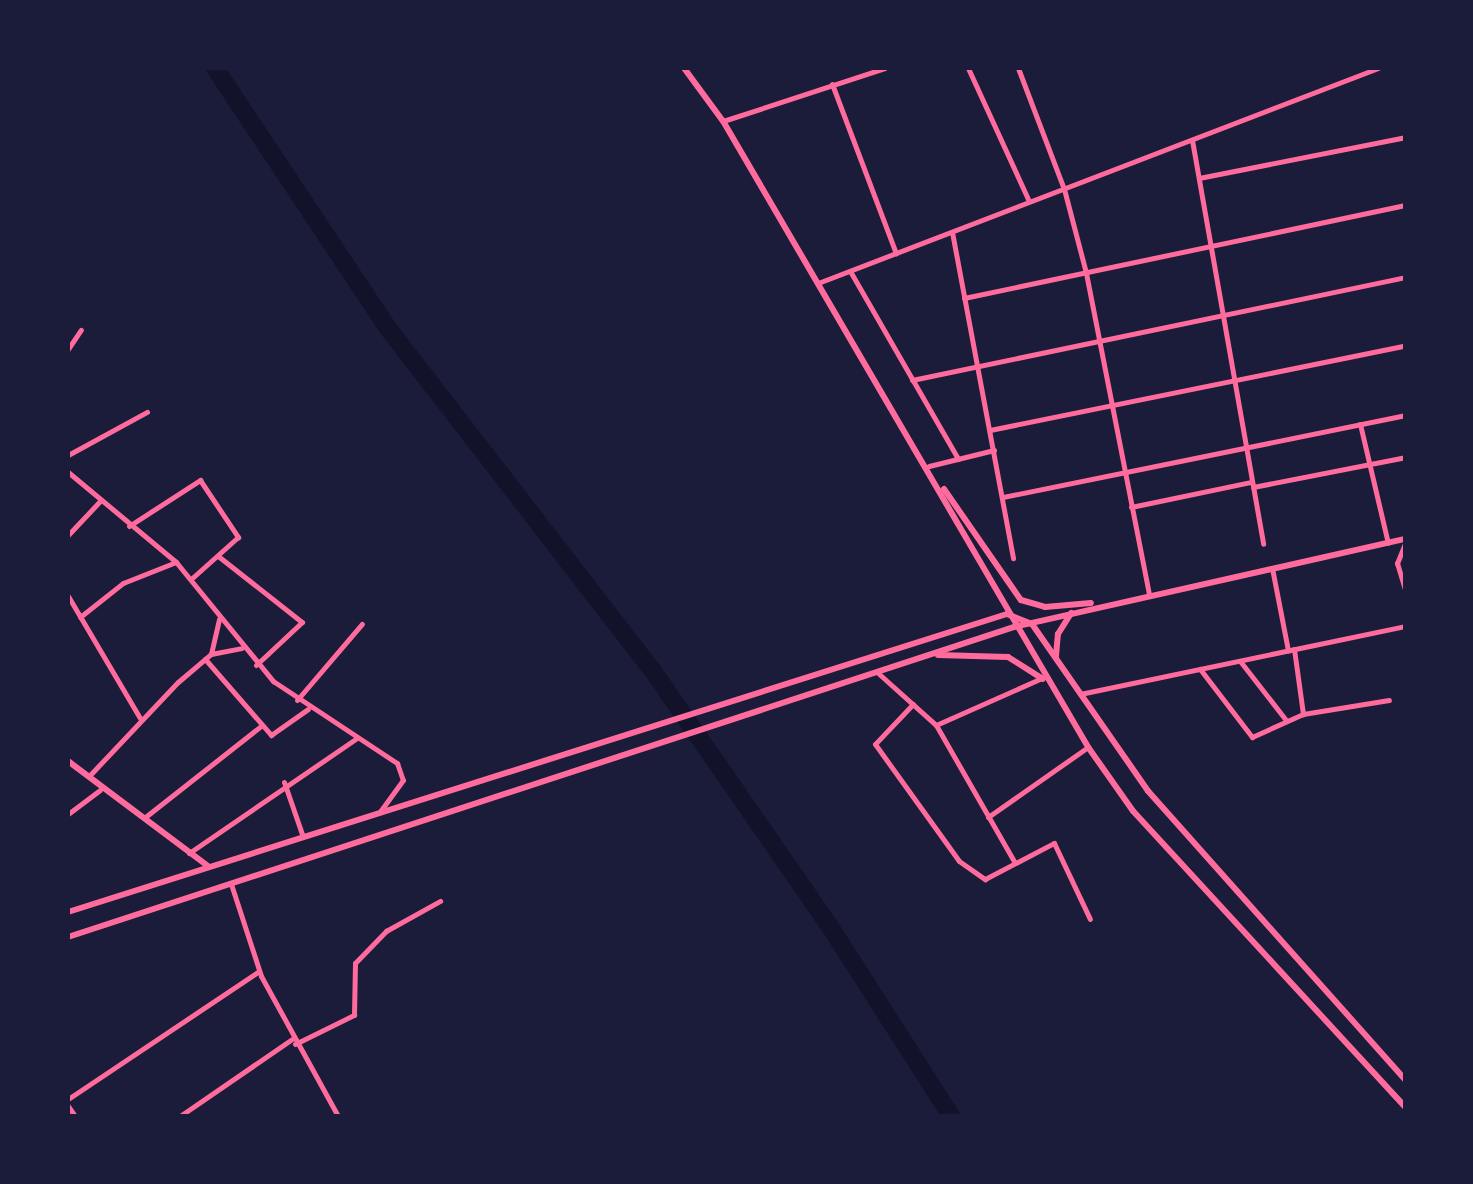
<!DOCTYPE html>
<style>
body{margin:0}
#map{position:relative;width:1473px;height:1184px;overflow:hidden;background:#1b1b3a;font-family:Mulish,sans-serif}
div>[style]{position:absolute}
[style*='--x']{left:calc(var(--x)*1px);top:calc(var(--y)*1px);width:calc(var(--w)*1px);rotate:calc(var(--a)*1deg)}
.river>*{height:18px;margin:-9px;padding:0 9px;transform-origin:9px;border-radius:9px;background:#12122b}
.minor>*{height:5px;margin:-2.5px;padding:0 2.5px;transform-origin:2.5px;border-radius:2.5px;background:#ff6b9d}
.tertiary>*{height:6px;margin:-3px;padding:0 3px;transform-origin:3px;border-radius:3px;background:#ff6b9d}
span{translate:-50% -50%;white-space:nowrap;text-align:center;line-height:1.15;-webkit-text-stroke:8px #1b1b3a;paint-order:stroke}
.frame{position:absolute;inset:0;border:70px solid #1b1b3a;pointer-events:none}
</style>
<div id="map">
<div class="river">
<i style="--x:215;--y:68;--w:311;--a:56.4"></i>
<i style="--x:387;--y:327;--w:435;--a:52.3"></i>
<i style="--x:653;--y:671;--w:309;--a:55.3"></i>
<i style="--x:829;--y:925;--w:227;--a:57.4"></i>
</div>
<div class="minor">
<i style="--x:968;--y:68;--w:146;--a:65.4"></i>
<i style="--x:1018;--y:68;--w:129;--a:69.2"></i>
<i style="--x:1064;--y:189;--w:87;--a:75.3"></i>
<i style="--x:1086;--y:273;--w:328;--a:78.9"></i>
<i style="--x:832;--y:84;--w:181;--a:69.3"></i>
<i style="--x:723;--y:121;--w:170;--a:-18.1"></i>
<i style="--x:1192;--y:140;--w:410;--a:80"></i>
<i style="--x:1199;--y:178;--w:211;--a:-11.2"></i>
<i style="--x:952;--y:232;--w:332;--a:79.4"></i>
<i style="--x:850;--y:271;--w:217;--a:60.1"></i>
<i style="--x:818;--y:283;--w:600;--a:-21"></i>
<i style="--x:964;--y:298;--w:452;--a:-11.9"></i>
<i style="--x:68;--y:349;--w:23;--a:-56"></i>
<i style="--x:912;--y:380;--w:505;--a:-11.78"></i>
<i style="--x:1360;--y:424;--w:122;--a:76.8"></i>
<i style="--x:990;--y:430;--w:425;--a:-11.5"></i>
<i style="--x:68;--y:455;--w:90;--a:-28.6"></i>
<i style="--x:929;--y:466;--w:67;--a:-13.8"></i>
<i style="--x:68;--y:472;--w:141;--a:39.8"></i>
<i style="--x:176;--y:562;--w:154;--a:50.8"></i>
<i style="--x:273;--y:681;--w:149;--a:33.5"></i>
<i style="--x:397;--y:763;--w:18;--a:71"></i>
<i style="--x:403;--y:780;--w:39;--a:126"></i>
<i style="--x:1253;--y:487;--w:156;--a:-11.1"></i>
<i style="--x:1003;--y:497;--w:411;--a:-11.5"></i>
<i style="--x:1131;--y:507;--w:123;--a:-11.8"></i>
<i style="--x:129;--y:526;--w:85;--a:-32.9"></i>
<i style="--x:200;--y:480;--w:69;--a:56.3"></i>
<i style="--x:238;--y:537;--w:63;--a:138.2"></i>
<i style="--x:68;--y:535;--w:47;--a:-46.7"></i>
<i style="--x:1406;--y:541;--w:24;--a:112"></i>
<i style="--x:1397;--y:563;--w:30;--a:73"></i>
<i style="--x:218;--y:556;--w:107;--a:38.2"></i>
<i style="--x:302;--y:622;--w:63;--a:136.9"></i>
<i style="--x:1272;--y:568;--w:84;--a:79"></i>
<i style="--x:68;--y:596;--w:142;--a:59.5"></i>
<i style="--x:80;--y:617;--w:55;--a:-38.3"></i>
<i style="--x:123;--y:583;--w:57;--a:-21.6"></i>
<i style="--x:1294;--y:649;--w:66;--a:82.1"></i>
<i style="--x:211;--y:654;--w:36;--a:-77"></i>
<i style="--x:205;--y:659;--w:101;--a:49"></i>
<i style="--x:271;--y:735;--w:45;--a:-35.1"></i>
<i style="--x:1240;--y:661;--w:75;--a:52.1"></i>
<i style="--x:1200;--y:669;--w:86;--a:52.6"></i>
<i style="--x:1252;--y:737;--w:56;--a:-24.3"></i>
<i style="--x:1303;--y:714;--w:87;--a:-9.2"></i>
<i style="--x:878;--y:673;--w:78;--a:41.9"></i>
<i style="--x:936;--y:725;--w:114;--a:-23.9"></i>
<i style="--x:1080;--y:694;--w:333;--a:-11.8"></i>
<i style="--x:297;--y:700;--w:100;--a:-49.5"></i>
<i style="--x:913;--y:704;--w:55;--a:133.5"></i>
<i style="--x:875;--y:744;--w:144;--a:54.3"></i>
<i style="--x:959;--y:861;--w:32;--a:35"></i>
<i style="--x:985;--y:879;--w:78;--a:-27.6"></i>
<i style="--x:1054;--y:843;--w:84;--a:64.7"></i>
<i style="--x:936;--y:725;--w:157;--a:60.2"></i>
<i style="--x:89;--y:776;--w:129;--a:-46.6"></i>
<i style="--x:178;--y:682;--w:43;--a:-40.3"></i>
<i style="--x:211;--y:654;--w:31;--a:-11"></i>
<i style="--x:284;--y:782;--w:58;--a:70.9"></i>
<i style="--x:68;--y:814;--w:40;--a:-37"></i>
<i style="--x:988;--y:817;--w:122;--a:-35"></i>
<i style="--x:144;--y:818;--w:149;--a:-38.2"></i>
<i style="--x:189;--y:853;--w:204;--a:-34.4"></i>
<i style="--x:231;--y:884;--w:97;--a:71.9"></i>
<i style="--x:261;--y:976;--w:160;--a:61.2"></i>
<i style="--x:295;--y:1044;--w:66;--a:-26.2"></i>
<i style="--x:354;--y:1015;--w:52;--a:-88.9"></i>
<i style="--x:355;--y:963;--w:45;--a:-45.9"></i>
<i style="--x:386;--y:931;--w:62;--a:-29.1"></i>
<i style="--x:68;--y:1099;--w:230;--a:-33.8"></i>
<i style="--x:68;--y:1106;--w:12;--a:55"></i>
<i style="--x:180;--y:1116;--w:136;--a:-34.5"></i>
<i style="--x:603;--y:1116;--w:38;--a:0"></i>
</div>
<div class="tertiary">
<i style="--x:684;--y:68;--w:66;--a:53.7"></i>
<i style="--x:723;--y:121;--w:725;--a:59.75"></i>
<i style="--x:1088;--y:747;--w:78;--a:54.9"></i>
<i style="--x:1133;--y:811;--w:403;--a:47.4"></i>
<i style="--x:944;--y:489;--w:135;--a:55.3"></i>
<i style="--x:1021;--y:600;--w:25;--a:16"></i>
<i style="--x:1045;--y:607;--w:46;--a:-5"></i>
<i style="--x:938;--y:655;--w:70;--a:1.6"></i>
<i style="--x:1008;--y:657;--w:41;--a:32.2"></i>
<i style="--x:1056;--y:656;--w:22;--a:-85"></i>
<i style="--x:1058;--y:634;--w:25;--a:-58"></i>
<i style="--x:68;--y:761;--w:176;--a:36.9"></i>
<i style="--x:68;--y:912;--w:985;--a:-17.61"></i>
<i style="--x:1007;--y:614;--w:27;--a:22"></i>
<i style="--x:1032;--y:624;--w:203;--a:55.2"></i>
<i style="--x:1148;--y:791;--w:388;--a:48.3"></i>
<i style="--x:68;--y:937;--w:995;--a:-18.14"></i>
<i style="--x:1014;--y:627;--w:402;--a:-12.7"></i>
</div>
<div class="frame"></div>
</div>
